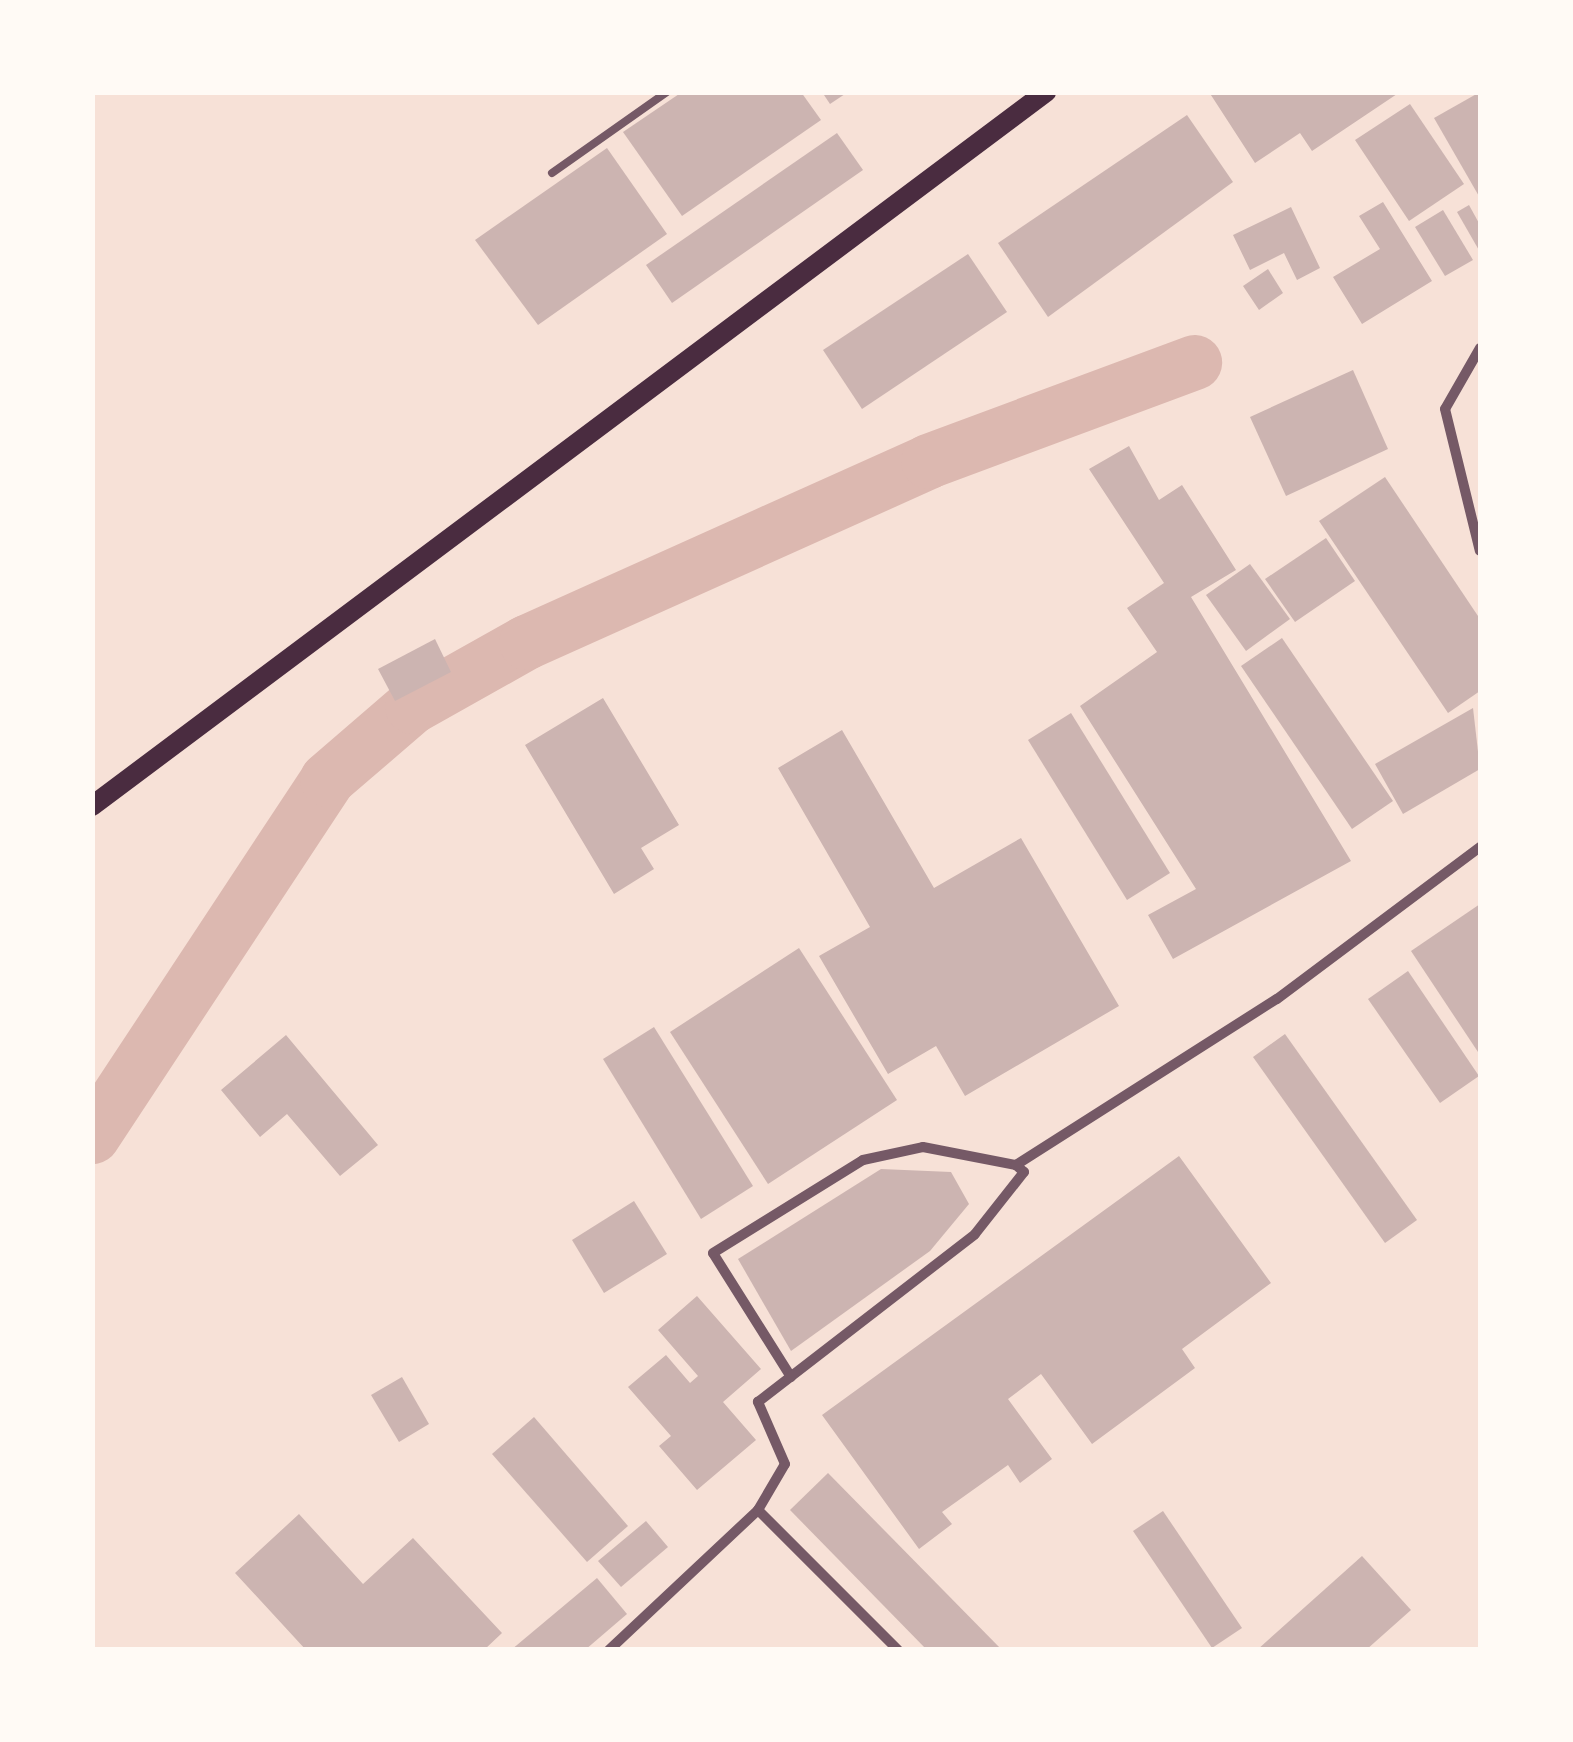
<!DOCTYPE html>
<html>
<head>
<meta charset="utf-8">
<style>
	body { margin:0 }
	#map { position:relative; width:1573px; height:1742px; overflow:hidden; background:#f7e1d7; font-family:Raleway,sans-serif }
	div>[style] { position:absolute }
	.canal>* { height:55px; margin:-27.5px; padding:0 27.5px; transform-origin:27.5px; border-radius:27.5px; background:#dcb8b0 }
	.building>* { inset:0; background:#ccb4b1 }
	.service>* { height:8px; margin:-4px; padding:0 4px; transform-origin:4px; border-radius:4px; background:#755966 }
	.minor>* { height:10px; margin:-5px; padding:0 5px; transform-origin:5px; border-radius:5px; background:#755966 }
	.secondary>* { height:20px; margin:-10px; padding:0 10px; transform-origin:10px; border-radius:10px; background:#4a2c40 }
	span { translate:-50% -50%; white-space:nowrap; text-align:center; line-height:1.15; -webkit-text-stroke:9px #fffaf5; paint-order:stroke }
	.frame { position:absolute; inset:0; border:95px solid #fffaf5; pointer-events:none }
</style>
</head>
<body>
<div id="map">
	<div class="canal">
		<i style="left:92px;top:1136px;width:427px;rotate:-56.6deg"></i>
		<i style="left:327px;top:779px;width:112px;rotate:-40.7deg"></i>
		<i style="left:412px;top:706px;width:131px;rotate:-29.3deg"></i>
		<i style="left:526px;top:642px;width:441px;rotate:-24.2deg"></i>
		<i style="left:928px;top:461px;width:284px;rotate:-20.4deg"></i>
	</div>
	<div class="building">
		<i style="clip-path:polygon(682px 92px,801px 92px,821px 120px,682px 216px,623px 132px)"></i>
		<i style="clip-path:polygon(822px 92px,848px 92px,830px 104px)"></i>
		<i style="clip-path:polygon(1209px 92px,1400px 92px,1312px 151px,1300px 133px,1255px 163px)"></i>
		<i style="clip-path:polygon(1480px 92px,1480px 198px,1434px 118px)"></i>
		<i style="clip-path:polygon(1410px 104px,1464px 184px,1409px 221px,1355px 140px)"></i>
		<i style="clip-path:polygon(1187px 115px,1233px 182px,1048px 317px,998px 243px)"></i>
		<i style="clip-path:polygon(837px 133px,863px 170px,672px 303px,646px 265px)"></i>
		<i style="clip-path:polygon(607px 148px,667px 234px,538px 325px,475px 240px)"></i>
		<i style="clip-path:polygon(1383px 202px,1432px 281px,1362px 324px,1333px 277px,1380px 249px,1359px 216px)"></i>
		<i style="clip-path:polygon(1469px 205px,1480px 225px,1480px 252px,1457px 212px)"></i>
		<i style="clip-path:polygon(1291px 207px,1320px 268px,1297px 280px,1284px 253px,1250px 270px,1233px 235px)"></i>
		<i style="clip-path:polygon(1443px 210px,1473px 260px,1445px 276px,1415px 227px)"></i>
		<i style="clip-path:polygon(968px 254px,1007px 312px,862px 409px,823px 350px)"></i>
		<i style="clip-path:polygon(1268px 269px,1283px 293px,1259px 310px,1243px 286px)"></i>
		<i style="clip-path:polygon(1353px 370px,1388px 449px,1286px 496px,1250px 417px)"></i>
		<i style="clip-path:polygon(1129px 446px,1159px 500px,1182px 485px,1236px 570px,1191px 597px,1351px 861px,1173px 959px,1148px 915px,1196px 889px,1080px 706px,1157px 652px,1127px 608px,1164px 583px,1089px 469px)"></i>
		<i style="clip-path:polygon(1385px 477px,1480px 619px,1480px 691px,1448px 713px,1319px 521px)"></i>
		<i style="clip-path:polygon(1326px 538px,1355px 581px,1295px 622px,1265px 579px)"></i>
		<i style="clip-path:polygon(1250px 564px,1290px 619px,1246px 651px,1206px 595px)"></i>
		<i style="clip-path:polygon(1282px 638px,1393px 801px,1352px 829px,1241px 666px)"></i>
		<i style="clip-path:polygon(435px 639px,451px 672px,395px 701px,378px 669px)"></i>
		<i style="clip-path:polygon(603px 698px,679px 825px,641px 848px,654px 869px,614px 894px,525px 745px)"></i>
		<i style="clip-path:polygon(1473px 708px,1480px 769px,1403px 814px,1375px 764px)"></i>
		<i style="clip-path:polygon(1071px 713px,1170px 873px,1127px 900px,1028px 740px)"></i>
		<i style="clip-path:polygon(842px 730px,934px 888px,1021px 838px,1119px 1006px,965px 1096px,936px 1046px,888px 1074px,819px 956px,870px 927px,778px 768px)"></i>
		<i style="clip-path:polygon(1480px 904px,1480px 1055px,1411px 951px)"></i>
		<i style="clip-path:polygon(799px 948px,897px 1100px,768px 1184px,670px 1032px)"></i>
		<i style="clip-path:polygon(1408px 971px,1479px 1076px,1440px 1103px,1368px 999px)"></i>
		<i style="clip-path:polygon(654px 1027px,753px 1186px,701px 1219px,603px 1059px)"></i>
		<i style="clip-path:polygon(1285px 1034px,1417px 1220px,1385px 1243px,1253px 1057px)"></i>
		<i style="clip-path:polygon(286px 1035px,378px 1145px,340px 1176px,287px 1114px,260px 1137px,221px 1090px)"></i>
		<i style="clip-path:polygon(1179px 1156px,1271px 1283px,1182px 1349px,1195px 1368px,1092px 1444px,1041px 1374px,1008px 1399px,1052px 1459px,1020px 1483px,1008px 1465px,942px 1512px,952px 1524px,919px 1549px,822px 1415px)"></i>
		<i style="clip-path:polygon(881px 1169px,951px 1172px,969px 1204px,930px 1251px,791px 1351px,738px 1259px)"></i>
		<i style="clip-path:polygon(634px 1201px,667px 1254px,604px 1293px,572px 1240px)"></i>
		<i style="clip-path:polygon(697px 1296px,761px 1369px,723px 1402px,756px 1440px,697px 1490px,659px 1446px,671px 1436px,628px 1387px,666px 1355px,690px 1383px,698px 1376px,658px 1330px)"></i>
		<i style="clip-path:polygon(402px 1377px,429px 1424px,399px 1442px,371px 1395px)"></i>
		<i style="clip-path:polygon(534px 1417px,628px 1526px,587px 1562px,492px 1454px)"></i>
		<i style="clip-path:polygon(828px 1473px,1002px 1650px,927px 1650px,790px 1510px)"></i>
		<i style="clip-path:polygon(1163px 1511px,1242px 1628px,1212px 1648px,1133px 1531px)"></i>
		<i style="clip-path:polygon(299px 1514px,363px 1584px,413px 1538px,502px 1633px,484px 1650px,306px 1650px,235px 1573px)"></i>
		<i style="clip-path:polygon(646px 1521px,668px 1547px,621px 1587px,598px 1561px)"></i>
		<i style="clip-path:polygon(1362px 1556px,1411px 1610px,1366px 1650px,1257px 1650px)"></i>
		<i style="clip-path:polygon(597px 1578px,627px 1614px,585px 1650px,511px 1650px)"></i>
	</div>
	<div class="service">
		<i style="left:552px;top:173px;width:141px;rotate:-35.2deg"></i>
	</div>
	<div class="minor">
		<i style="left:1480px;top:348px;width:70px;rotate:119.8deg"></i>
		<i style="left:1445px;top:409px;width:146px;rotate:76.2deg"></i>
		<i style="left:791px;top:1377px;width:146px;rotate:-122.2deg"></i>
		<i style="left:713px;top:1253px;width:176px;rotate:-31.8deg"></i>
		<i style="left:863px;top:1160px;width:61px;rotate:-12.2deg"></i>
		<i style="left:923px;top:1147px;width:95px;rotate:11deg"></i>
		<i style="left:758px;top:1510px;width:198px;rotate:45deg"></i>
		<i style="left:609px;top:1650px;width:204px;rotate:-43.2deg"></i>
		<i style="left:758px;top:1510px;width:53px;rotate:-59.6deg"></i>
		<i style="left:785px;top:1464px;width:68px;rotate:-113.5deg"></i>
		<i style="left:758px;top:1402px;width:274px;rotate:-37.7deg"></i>
		<i style="left:975px;top:1234px;width:79px;rotate:-51.7deg"></i>
		<i style="left:1024px;top:1172px;width:11px;rotate:-139deg"></i>
		<i style="left:1016px;top:1165px;width:309px;rotate:-32.5deg"></i>
		<i style="left:1277px;top:999px;width:254px;rotate:-36.8deg"></i>
	</div>
	<div class="secondary">
		<i style="left:92px;top:806px;width:1192px;rotate:-36.81deg"></i>
	</div>
	<div class="frame"></div>
</div>
</body>
</html>
